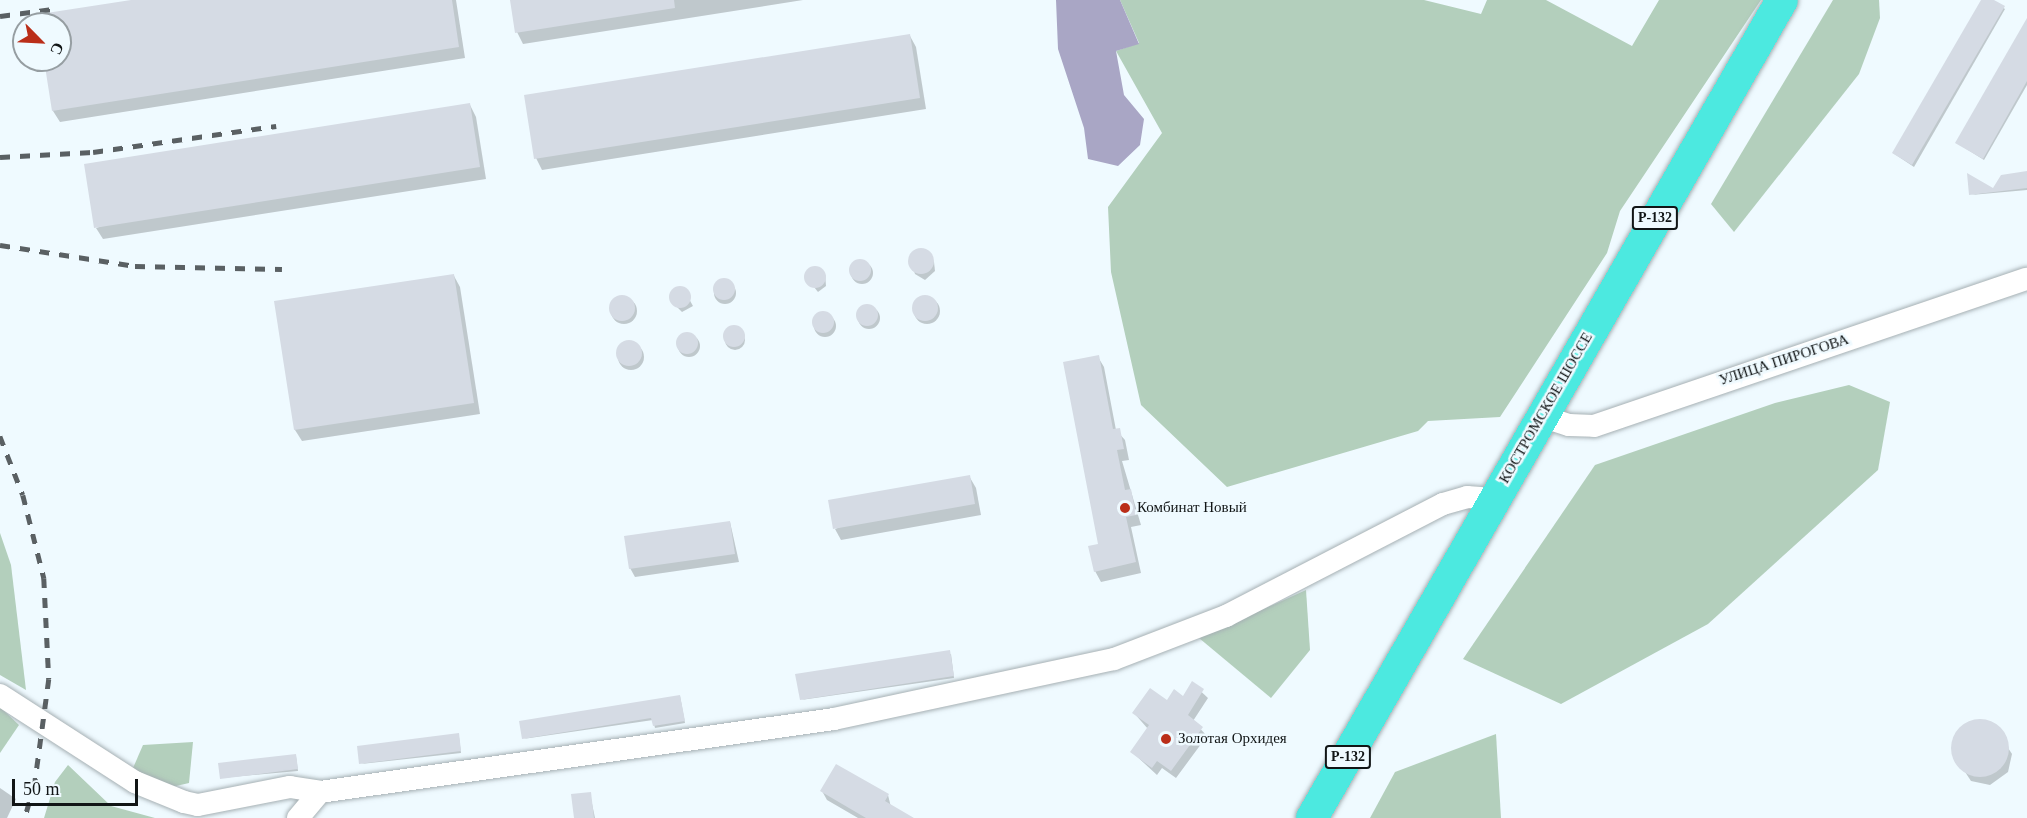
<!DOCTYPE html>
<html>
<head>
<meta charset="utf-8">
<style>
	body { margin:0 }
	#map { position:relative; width:2027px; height:818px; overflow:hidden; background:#effaff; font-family:"Times New Roman",serif }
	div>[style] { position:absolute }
	.green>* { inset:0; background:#b3cfbc }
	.water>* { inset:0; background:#a9a6c5 }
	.shadow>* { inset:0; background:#0003 }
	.round { border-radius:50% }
	.building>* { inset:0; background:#d5dbe4 }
	.roads { filter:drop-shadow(0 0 2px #a6b0b4) drop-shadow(0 0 2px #a6b0b4) }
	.minor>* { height:22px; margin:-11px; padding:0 11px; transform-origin:11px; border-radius:11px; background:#fff }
	.highway>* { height:32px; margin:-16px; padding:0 16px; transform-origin:16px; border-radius:16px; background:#4ce9e0 }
	.rail>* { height:4.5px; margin-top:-2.25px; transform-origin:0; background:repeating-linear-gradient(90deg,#5a6063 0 10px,transparent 0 20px) }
	.dots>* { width:16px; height:16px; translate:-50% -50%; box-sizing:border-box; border:3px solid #effaff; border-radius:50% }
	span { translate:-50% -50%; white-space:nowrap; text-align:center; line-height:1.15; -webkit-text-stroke:5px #effaff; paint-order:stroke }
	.shield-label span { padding:2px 4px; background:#effaff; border:2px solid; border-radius:4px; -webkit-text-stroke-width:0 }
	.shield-label { font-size:14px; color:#111516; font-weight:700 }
	.street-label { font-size:15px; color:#111516 }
	.poi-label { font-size:15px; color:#111516 }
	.left { translate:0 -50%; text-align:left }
	.north { position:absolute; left:12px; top:12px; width:60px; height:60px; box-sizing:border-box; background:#effaff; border:2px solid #969ea2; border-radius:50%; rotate:114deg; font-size:16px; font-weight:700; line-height:24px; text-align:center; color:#111516 }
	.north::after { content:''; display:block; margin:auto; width:21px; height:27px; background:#ba2e19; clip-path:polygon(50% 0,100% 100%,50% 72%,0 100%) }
	.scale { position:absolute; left:12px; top:779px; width:126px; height:27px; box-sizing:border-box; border:3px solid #111516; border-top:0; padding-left:8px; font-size:18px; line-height:21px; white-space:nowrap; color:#111516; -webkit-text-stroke:4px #effaff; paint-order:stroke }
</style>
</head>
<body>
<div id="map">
	<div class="green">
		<i style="clip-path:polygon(1120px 0,1424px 0,1481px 14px,1487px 0,1546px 0,1632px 46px,1659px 0,1761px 0,1620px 211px,1607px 253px,1500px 417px,1428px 421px,1418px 431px,1227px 487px,1141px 405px,1111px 272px,1108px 207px,1162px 133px,1116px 51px,1139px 43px)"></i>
		<i style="clip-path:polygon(1833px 0,1879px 0,1880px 18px,1859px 74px,1734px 232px,1711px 204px)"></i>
		<i style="clip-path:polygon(1849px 385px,1890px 402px,1878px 470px,1708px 624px,1561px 704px,1463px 659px,1595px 465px,1775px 403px)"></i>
		<i style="clip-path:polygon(0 533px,11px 565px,26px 690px,0 675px)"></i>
		<i style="clip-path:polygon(1306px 590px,1310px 650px,1271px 698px,1199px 638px)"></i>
		<i style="clip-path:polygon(0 707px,19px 725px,0 753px)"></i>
		<i style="clip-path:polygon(1496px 734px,1501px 818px,1370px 818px,1395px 772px)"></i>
		<i style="clip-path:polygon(193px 742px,189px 783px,163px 789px,133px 768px,143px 745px)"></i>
		<i style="clip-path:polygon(68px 765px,111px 806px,155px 818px,44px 818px,55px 782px)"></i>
	</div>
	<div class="water">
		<i style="clip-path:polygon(1056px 0,1120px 0,1139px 44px,1116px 51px,1124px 95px,1144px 119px,1140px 145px,1118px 166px,1088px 159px,1084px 128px,1058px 49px)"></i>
	</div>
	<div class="shadow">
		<i style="clip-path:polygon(141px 0,456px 0,465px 58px,60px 122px,53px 111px,45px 60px,60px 60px,60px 24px,39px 24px)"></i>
		<i style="clip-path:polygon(512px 0,803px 0,523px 44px,517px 32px)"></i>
		<i style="clip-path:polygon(1982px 0,1991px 0,2005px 9px,1914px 167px,1893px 153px)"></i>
		<i style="clip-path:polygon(2027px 21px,2027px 85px,1984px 160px,1957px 143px)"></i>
		<i style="clip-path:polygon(910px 36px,916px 47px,926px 109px,542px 170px,536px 158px)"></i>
		<i style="clip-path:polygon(470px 105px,476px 117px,486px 179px,103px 239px,96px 228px)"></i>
		<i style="clip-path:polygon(2027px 173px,2027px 190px,1971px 195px,1993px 190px)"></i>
		<i style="clip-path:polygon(923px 250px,934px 262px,935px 271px,925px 280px,915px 274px,910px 258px,915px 252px)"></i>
		<i class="round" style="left:851px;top:262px;width:22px;height:22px"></i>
		<i style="clip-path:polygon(816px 267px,825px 274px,826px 286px,818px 292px,806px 277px)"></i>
		<i style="clip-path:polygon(454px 276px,460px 287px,480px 414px,302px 441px,295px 430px,276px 303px)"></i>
		<i class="round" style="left:714px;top:282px;width:22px;height:22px"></i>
		<i style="clip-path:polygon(683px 288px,693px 306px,682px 312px,672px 302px,671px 293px)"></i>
		<i class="round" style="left:914px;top:298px;width:26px;height:26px"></i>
		<i class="round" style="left:611px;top:298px;width:26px;height:26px"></i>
		<i class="round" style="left:858px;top:307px;width:22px;height:22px"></i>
		<i class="round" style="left:814px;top:315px;width:22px;height:22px"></i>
		<i class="round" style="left:725px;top:330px;width:20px;height:20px"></i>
		<i class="round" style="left:678px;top:335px;width:22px;height:22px"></i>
		<i class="round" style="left:618px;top:344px;width:26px;height:26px"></i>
		<i style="clip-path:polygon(1098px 357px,1104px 367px,1116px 430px,1125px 440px,1129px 460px,1122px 461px,1141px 525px,1131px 527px,1141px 573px,1101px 582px,1095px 571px,1100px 545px)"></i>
		<i style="clip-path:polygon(969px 476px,976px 488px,981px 515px,841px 540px,835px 529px)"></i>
		<i style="clip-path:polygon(730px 522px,739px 562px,635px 577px,630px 568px)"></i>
		<i style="clip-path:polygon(951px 654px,954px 678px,801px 700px)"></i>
		<i style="clip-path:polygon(1193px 684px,1208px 698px,1193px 721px,1207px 736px,1176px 778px,1162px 768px,1157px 775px,1132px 752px,1148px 729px,1134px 713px,1183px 699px)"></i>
		<i style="clip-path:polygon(680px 696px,685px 723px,655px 728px,653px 720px,523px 739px)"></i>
		<i style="clip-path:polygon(1973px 722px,1993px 725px,2012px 754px,2008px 772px,1990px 785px,1971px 781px,1954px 755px,1956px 735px)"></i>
		<i style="clip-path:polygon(459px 737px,461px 753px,361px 764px)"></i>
		<i style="clip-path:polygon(296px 756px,298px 771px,221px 778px)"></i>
		<i style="clip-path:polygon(0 788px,16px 799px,7px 818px,0 818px)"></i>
		<i style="clip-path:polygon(822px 791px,888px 795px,891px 807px,911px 818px,858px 818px,827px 800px)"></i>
		<i style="clip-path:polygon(590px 794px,595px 818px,575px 818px)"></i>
	</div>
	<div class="building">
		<i style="clip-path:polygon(131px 0,452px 0,459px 47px,52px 111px,44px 60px,60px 60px,60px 24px,28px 24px,27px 16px)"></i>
		<i style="clip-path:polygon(510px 0,674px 0,675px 8px,515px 33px)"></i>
		<i style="clip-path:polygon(1981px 0,1994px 0,2005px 6px,1912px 165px,1892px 153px)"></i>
		<i style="clip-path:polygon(2027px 18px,2027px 81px,1983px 159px,1955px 143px)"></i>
		<i style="clip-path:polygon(910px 34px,920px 98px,534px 159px,524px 95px)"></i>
		<i style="clip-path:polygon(470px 103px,480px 167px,94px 228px,84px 164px)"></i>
		<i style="clip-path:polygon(2027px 171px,2027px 188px,1969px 195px,1967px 173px,1993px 188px,2001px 175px)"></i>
		<i class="round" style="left:908px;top:248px;width:26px;height:26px"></i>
		<i class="round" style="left:849px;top:259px;width:22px;height:22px"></i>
		<i class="round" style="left:804px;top:266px;width:22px;height:22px"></i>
		<i style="clip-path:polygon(454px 274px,474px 403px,294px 430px,274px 301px)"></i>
		<i class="round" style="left:713px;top:278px;width:22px;height:22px"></i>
		<i class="round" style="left:669px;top:286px;width:22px;height:22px"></i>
		<i class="round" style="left:609px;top:295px;width:26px;height:26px"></i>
		<i class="round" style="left:912px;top:295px;width:26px;height:26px"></i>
		<i class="round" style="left:856px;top:304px;width:22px;height:22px"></i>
		<i class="round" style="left:812px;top:311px;width:22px;height:22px"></i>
		<i class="round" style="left:723px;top:325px;width:22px;height:22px"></i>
		<i class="round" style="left:676px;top:332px;width:22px;height:22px"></i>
		<i class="round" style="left:616px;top:340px;width:26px;height:26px"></i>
		<i style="clip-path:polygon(1099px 355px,1113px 429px,1120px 428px,1124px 449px,1117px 450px,1125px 490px,1131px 489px,1136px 515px,1126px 517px,1136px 562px,1094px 572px,1088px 546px,1098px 544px,1063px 362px)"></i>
		<i style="clip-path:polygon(970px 475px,975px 504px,833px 529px,828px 500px)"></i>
		<i style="clip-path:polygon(730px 521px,735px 554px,629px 569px,624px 536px)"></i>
		<i style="clip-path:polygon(950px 650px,954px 676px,800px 700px,795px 674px)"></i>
		<i style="clip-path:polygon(1192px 681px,1204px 689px,1188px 715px,1203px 727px,1171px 771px,1157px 761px,1152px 768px,1130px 752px,1149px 725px,1132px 713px,1150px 688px,1167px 700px,1174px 689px,1183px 696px)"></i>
		<i style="clip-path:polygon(680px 695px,685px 721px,653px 726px,651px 718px,522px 739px,519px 721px)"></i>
		<i class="round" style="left:1951px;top:719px;width:58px;height:58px"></i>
		<i style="clip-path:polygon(459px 733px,461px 751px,359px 764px,357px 746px)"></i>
		<i style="clip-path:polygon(296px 754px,298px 769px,220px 779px,218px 763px)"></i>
		<i style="clip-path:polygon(836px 764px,889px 794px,885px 801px,914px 818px,866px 818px,820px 791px)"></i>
		<i style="clip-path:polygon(591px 792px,594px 818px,574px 818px,571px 794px)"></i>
	</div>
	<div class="roads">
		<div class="minor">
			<i style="left:1541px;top:416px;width:29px;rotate:18deg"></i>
			<i style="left:1569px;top:425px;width:25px;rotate:2deg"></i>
			<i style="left:1594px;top:426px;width:457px;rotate:-18.8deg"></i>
			<i style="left:0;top:695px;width:161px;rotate:32.8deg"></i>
			<i style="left:135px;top:782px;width:53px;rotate:22.2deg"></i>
			<i style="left:184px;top:802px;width:14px;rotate:12deg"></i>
			<i style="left:198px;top:805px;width:94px;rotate:-11.1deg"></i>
			<i style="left:290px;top:787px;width:30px;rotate:9deg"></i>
			<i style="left:298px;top:818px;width:34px;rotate:-50deg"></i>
			<i style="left:320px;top:792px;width:519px;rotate:-8.08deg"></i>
			<i style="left:834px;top:719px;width:286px;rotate:-12.1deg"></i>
			<i style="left:1114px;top:659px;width:120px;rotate:-21deg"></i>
			<i style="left:1226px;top:616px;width:244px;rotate:-27.3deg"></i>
			<i style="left:1443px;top:504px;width:25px;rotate:-16deg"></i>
			<i style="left:1467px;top:497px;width:27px;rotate:4deg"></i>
		</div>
		<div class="highway">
			<i style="left:1312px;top:818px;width:943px;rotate:-60.12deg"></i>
		</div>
	</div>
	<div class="rail">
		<i style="left:0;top:16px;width:53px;rotate:-7.5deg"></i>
		<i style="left:0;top:157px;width:93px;rotate:-3.1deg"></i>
		<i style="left:93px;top:152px;width:185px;rotate:-8.1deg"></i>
		<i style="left:0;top:245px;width:137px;rotate:8.8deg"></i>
		<i style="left:135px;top:266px;width:147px;rotate:1.2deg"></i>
		<i style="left:0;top:436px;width:63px;rotate:68.7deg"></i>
		<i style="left:23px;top:495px;width:86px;rotate:75.8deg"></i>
		<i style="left:44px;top:578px;width:101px;rotate:87.2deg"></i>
		<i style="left:49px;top:679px;width:105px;rotate:97.7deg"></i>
		<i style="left:35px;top:783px;width:36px;rotate:106deg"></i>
	</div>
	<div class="dots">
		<i style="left:1125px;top:508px;background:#ba2e19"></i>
		<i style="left:1166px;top:739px;background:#ba2e19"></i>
	</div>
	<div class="shield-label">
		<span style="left:1655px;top:218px">Р-132</span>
		<span style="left:1348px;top:757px">Р-132</span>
	</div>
	<div class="street-label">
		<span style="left:1784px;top:360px;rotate:-18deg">УЛИЦА ПИРОГОВА</span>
		<span style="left:1546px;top:408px;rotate:-60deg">КОСТРОМСКОЕ ШОССЕ</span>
	</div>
	<div class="poi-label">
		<span class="left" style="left:1137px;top:508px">Комбинат Новый</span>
		<span class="left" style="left:1178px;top:739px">Золотая Орхидея</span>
	</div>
	<div class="north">С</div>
	<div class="scale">50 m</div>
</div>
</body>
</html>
